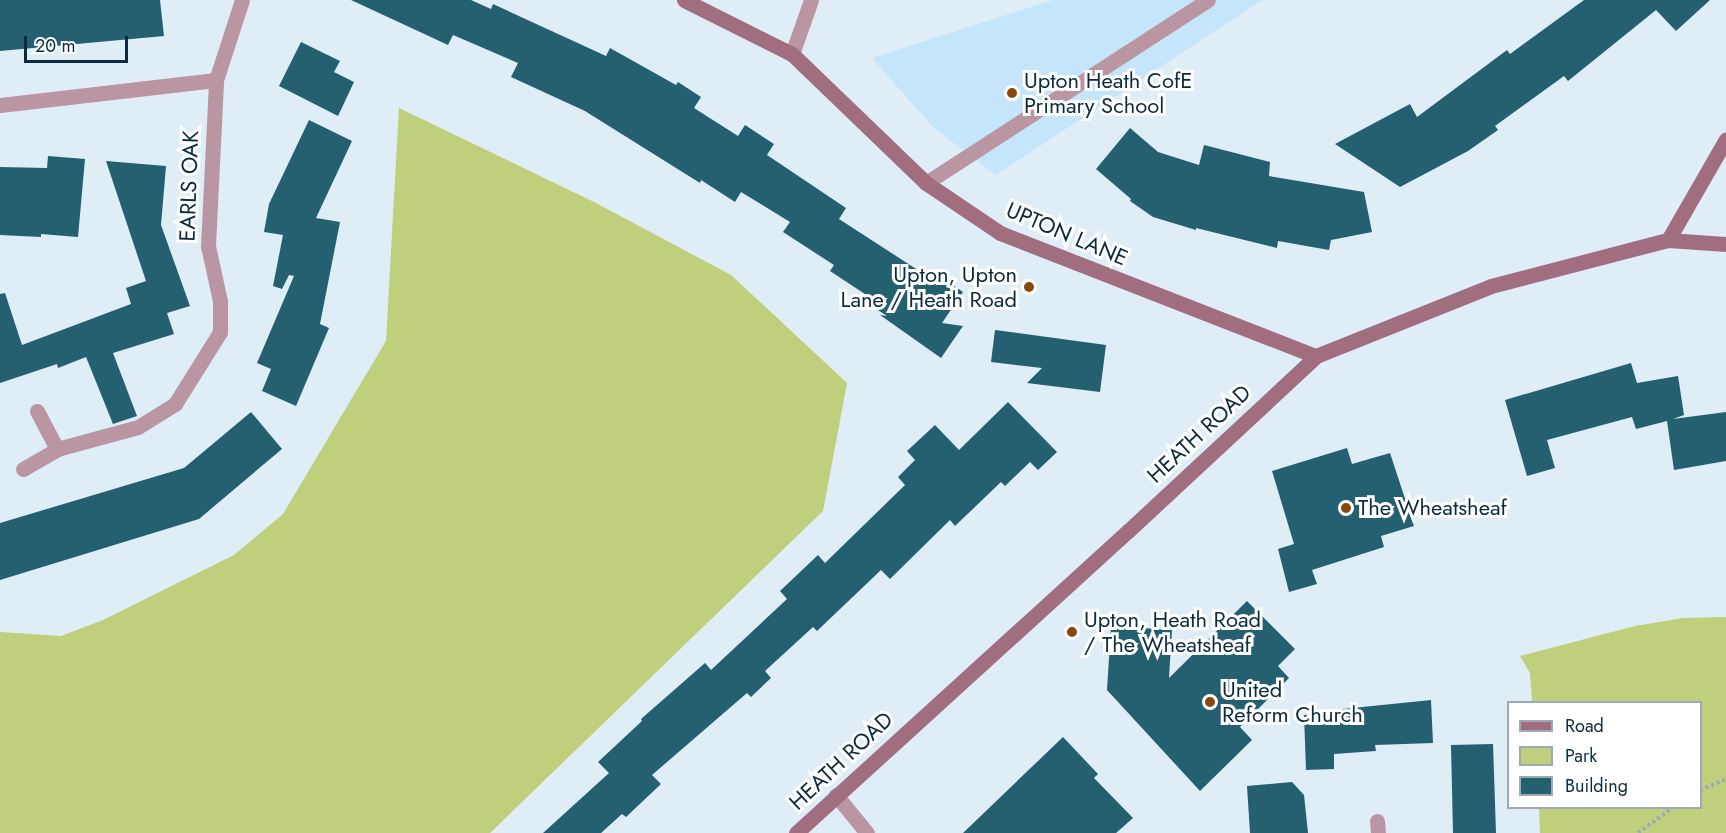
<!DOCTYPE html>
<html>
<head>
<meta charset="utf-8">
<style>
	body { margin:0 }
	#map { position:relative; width:1726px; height:833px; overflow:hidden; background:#deedf6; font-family:Jost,sans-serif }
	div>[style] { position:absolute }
	.built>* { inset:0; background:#c5e5fa }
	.green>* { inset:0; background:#bfcf7c }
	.building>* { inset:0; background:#246070 }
	.path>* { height:4px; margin-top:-2px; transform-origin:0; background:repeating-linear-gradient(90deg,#98adb9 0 3px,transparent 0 6px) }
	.lane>* { height:15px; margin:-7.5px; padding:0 7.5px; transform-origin:7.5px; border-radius:7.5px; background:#ba96a2 }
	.street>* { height:15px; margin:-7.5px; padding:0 7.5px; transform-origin:7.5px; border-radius:7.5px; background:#ba96a2 }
	.secondary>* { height:15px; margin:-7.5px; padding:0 7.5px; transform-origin:7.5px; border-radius:7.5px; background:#a06e7f }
	.dots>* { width:16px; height:16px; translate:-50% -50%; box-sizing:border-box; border:3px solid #fff; border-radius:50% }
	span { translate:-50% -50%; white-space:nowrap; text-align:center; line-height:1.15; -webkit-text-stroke:6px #fff; paint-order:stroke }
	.poi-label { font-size:22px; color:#0b2b3e }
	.left { translate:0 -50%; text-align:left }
	.right { translate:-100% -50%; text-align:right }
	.street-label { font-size:22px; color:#0b2b3e }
	.legend { position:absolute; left:1507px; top:701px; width:195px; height:108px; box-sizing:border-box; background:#fff; border:2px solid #9daab2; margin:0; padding:8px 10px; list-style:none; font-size:18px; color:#0b2b3e }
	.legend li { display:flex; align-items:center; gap:12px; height:30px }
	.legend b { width:30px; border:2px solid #9daab2 }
	.scale { position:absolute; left:24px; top:36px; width:104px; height:27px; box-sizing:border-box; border:3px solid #0b2b3e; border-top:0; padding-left:8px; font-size:18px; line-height:21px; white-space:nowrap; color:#0b2b3e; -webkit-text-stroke:4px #fff; paint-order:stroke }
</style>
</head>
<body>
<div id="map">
	<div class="built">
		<i style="clip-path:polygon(1053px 0,1262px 0,996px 175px,934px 128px,872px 58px)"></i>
	</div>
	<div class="green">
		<i style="clip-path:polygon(399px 108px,594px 202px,731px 275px,847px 383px,823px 511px,490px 833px,0 833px,0 632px,61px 636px,103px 620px,234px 555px,283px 514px,386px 341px)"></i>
		<i style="clip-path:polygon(1726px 617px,1726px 833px,1540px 833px,1539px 808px,1700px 808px,1700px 702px,1532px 702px,1530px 673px,1520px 656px,1635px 626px,1683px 618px)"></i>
	</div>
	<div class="building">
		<i style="clip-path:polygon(0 0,160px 0,164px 36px,0 51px)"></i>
		<i style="clip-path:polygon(351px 0,471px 0,491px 9px,493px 4px,606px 56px,610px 48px,676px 85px,678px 82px,701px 97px,694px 108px,738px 136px,745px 125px,774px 144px,767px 155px,846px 208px,839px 219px,927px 276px,931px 270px,963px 292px,942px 323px,963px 326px,941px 358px,880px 315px,887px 316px,867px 303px,871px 298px,830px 271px,834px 265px,783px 232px,790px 222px,741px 192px,735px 202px,701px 180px,700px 183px,585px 111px,511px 77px,518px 63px,453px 35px,448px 45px)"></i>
		<i style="clip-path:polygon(1584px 0,1710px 0,1676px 31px,1656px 10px,1568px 81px,1564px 76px,1495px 126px,1498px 130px,1468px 151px,1400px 187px,1335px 144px,1410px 104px,1417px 117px,1507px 50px,1510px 54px)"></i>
		<i style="clip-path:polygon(301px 42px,340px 61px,334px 72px,354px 82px,338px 116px,279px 86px)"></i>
		<i style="clip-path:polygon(309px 120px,352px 141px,316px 218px,340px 222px,320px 324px,329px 328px,296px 406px,262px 391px,271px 369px,257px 363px,294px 276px,289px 275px,282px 289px,273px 286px,283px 235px,264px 232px,269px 204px)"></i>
		<i style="clip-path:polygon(1130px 128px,1158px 152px,1199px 165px,1204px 145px,1270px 162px,1269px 176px,1364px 192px,1372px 232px,1331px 240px,1329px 250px,1278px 241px,1277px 248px,1196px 228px,1196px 230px,1153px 217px,1130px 201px,1131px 199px,1096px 169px)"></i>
		<i style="clip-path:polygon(48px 156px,85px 159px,78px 237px,41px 234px,41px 237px,0 235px,0 167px,47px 168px)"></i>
		<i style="clip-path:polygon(106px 161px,166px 166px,161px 225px,190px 306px,167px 313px,174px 334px,113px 353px,137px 416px,113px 424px,86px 357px,58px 368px,57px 364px,0 383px,0 294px,5px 293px,22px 345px,131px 304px,126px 288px,146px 281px)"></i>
		<i style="clip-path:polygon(995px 330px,1106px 345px,1100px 392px,1027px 383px,1042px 368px,991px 362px)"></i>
		<i style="clip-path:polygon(1631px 363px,1637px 383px,1678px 376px,1684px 415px,1673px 419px,1726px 412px,1726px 461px,1674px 470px,1667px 421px,1636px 429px,1632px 417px,1547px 440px,1555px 468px,1527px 476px,1505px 400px)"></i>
		<i style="clip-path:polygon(1008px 402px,1057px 452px,1038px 470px,1030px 462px,1005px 486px,1001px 482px,955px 526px,950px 520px,890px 579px,881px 570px,817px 631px,813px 627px,765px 671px,771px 678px,751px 697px,747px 693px,652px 775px,661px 784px,626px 817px,622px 814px,601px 833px,543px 833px,609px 773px,598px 762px,642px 721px,641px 719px,705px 663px,711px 670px,787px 599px,780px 591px,818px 555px,825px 563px,905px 485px,898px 477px,915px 460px,907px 451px,935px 425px,959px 450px)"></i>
		<i style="clip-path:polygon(251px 412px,282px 449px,199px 519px,0 580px,0 523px,184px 468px)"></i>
		<i style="clip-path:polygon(1347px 448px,1352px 464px,1390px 453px,1414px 526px,1381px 536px,1384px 547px,1312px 570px,1317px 584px,1289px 592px,1278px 549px,1294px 544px,1272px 471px)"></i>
		<i style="clip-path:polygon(1247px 601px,1295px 649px,1278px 666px,1289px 678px,1240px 727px,1252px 740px,1200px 791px,1107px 690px,1111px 626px,1172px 630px,1169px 678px)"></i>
		<i style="clip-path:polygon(1431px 700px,1433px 743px,1375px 745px,1376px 751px,1334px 754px,1334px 769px,1306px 770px,1304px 715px,1343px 713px,1343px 709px)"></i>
		<i style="clip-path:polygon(1063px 737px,1098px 774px,1094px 778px,1133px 818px,1116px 833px,963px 833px)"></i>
		<i style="clip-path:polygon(1493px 744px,1496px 833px,1453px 833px,1451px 745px)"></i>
		<i style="clip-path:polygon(1292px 782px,1304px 795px,1308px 833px,1250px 833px,1247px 786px)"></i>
	</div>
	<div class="path">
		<i style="left:1700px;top:790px;width:28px;rotate:-23deg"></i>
		<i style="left:1638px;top:833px;width:42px;rotate:-36.3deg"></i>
	</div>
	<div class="lane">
		<i style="left:926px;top:183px;width:336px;rotate:-33deg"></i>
		<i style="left:836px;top:795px;width:49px;rotate:50.8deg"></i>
	</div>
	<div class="street">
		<i style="left:792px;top:54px;width:57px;rotate:-70.6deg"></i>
		<i style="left:0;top:105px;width:217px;rotate:-6.6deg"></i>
		<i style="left:216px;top:80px;width:84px;rotate:-72deg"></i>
		<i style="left:37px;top:411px;width:43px;rotate:62.2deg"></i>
		<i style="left:23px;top:469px;width:39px;rotate:-30deg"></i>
		<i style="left:57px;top:449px;width:84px;rotate:-15.2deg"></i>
		<i style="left:138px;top:427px;width:44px;rotate:-31.9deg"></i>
		<i style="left:175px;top:404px;width:85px;rotate:-58deg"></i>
		<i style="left:220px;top:332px;width:31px;rotate:-90deg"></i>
		<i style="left:220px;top:301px;width:56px;rotate:-102.3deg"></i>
		<i style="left:208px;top:246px;width:166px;rotate:-87.2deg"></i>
		<i style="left:1377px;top:821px;width:12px;rotate:85deg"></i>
	</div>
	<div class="secondary">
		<i style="left:684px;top:0;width:121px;rotate:26.6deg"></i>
		<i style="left:792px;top:54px;width:186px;rotate:43.9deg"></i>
		<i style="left:926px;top:183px;width:89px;rotate:34deg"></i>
		<i style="left:1000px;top:233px;width:339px;rotate:21.3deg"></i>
		<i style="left:1668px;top:240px;width:116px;rotate:-60.1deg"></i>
		<i style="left:796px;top:833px;width:449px;rotate:-42.3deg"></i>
		<i style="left:1128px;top:531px;width:257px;rotate:-42.9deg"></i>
		<i style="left:1316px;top:356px;width:188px;rotate:-21.8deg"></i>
		<i style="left:1491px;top:286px;width:183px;rotate:-14.6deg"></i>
		<i style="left:1668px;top:240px;width:58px;rotate:3.9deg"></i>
	</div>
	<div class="dots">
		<i style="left:1012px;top:93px;background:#87490b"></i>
		<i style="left:1029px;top:287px;background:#87490b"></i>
		<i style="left:1346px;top:508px;background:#87490b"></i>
		<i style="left:1072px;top:632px;background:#87490b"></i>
		<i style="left:1210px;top:702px;background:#87490b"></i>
	</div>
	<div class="poi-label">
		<span class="left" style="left:1024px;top:93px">Upton Heath CofE<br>Primary School</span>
		<span class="right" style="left:1017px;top:287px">Upton, Upton<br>Lane / Heath Road</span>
		<span class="left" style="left:1358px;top:508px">The Wheatsheaf</span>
		<span class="left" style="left:1084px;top:632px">Upton, Heath Road<br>/ The Wheatsheaf</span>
		<span class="left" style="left:1222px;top:702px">United<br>Reform Church</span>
	</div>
	<div class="street-label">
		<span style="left:189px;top:186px;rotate:-88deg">EARLS OAK</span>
		<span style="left:1067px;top:234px;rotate:23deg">UPTON LANE</span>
		<span style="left:1199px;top:434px;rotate:-43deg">HEATH ROAD</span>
		<span style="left:841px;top:761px;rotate:-43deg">HEATH ROAD</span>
	</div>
	<ul class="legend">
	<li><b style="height:8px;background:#a06e7f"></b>Road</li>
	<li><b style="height:16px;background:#bfcf7c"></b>Park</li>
	<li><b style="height:16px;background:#246070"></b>Building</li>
	</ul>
	<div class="scale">20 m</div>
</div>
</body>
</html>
